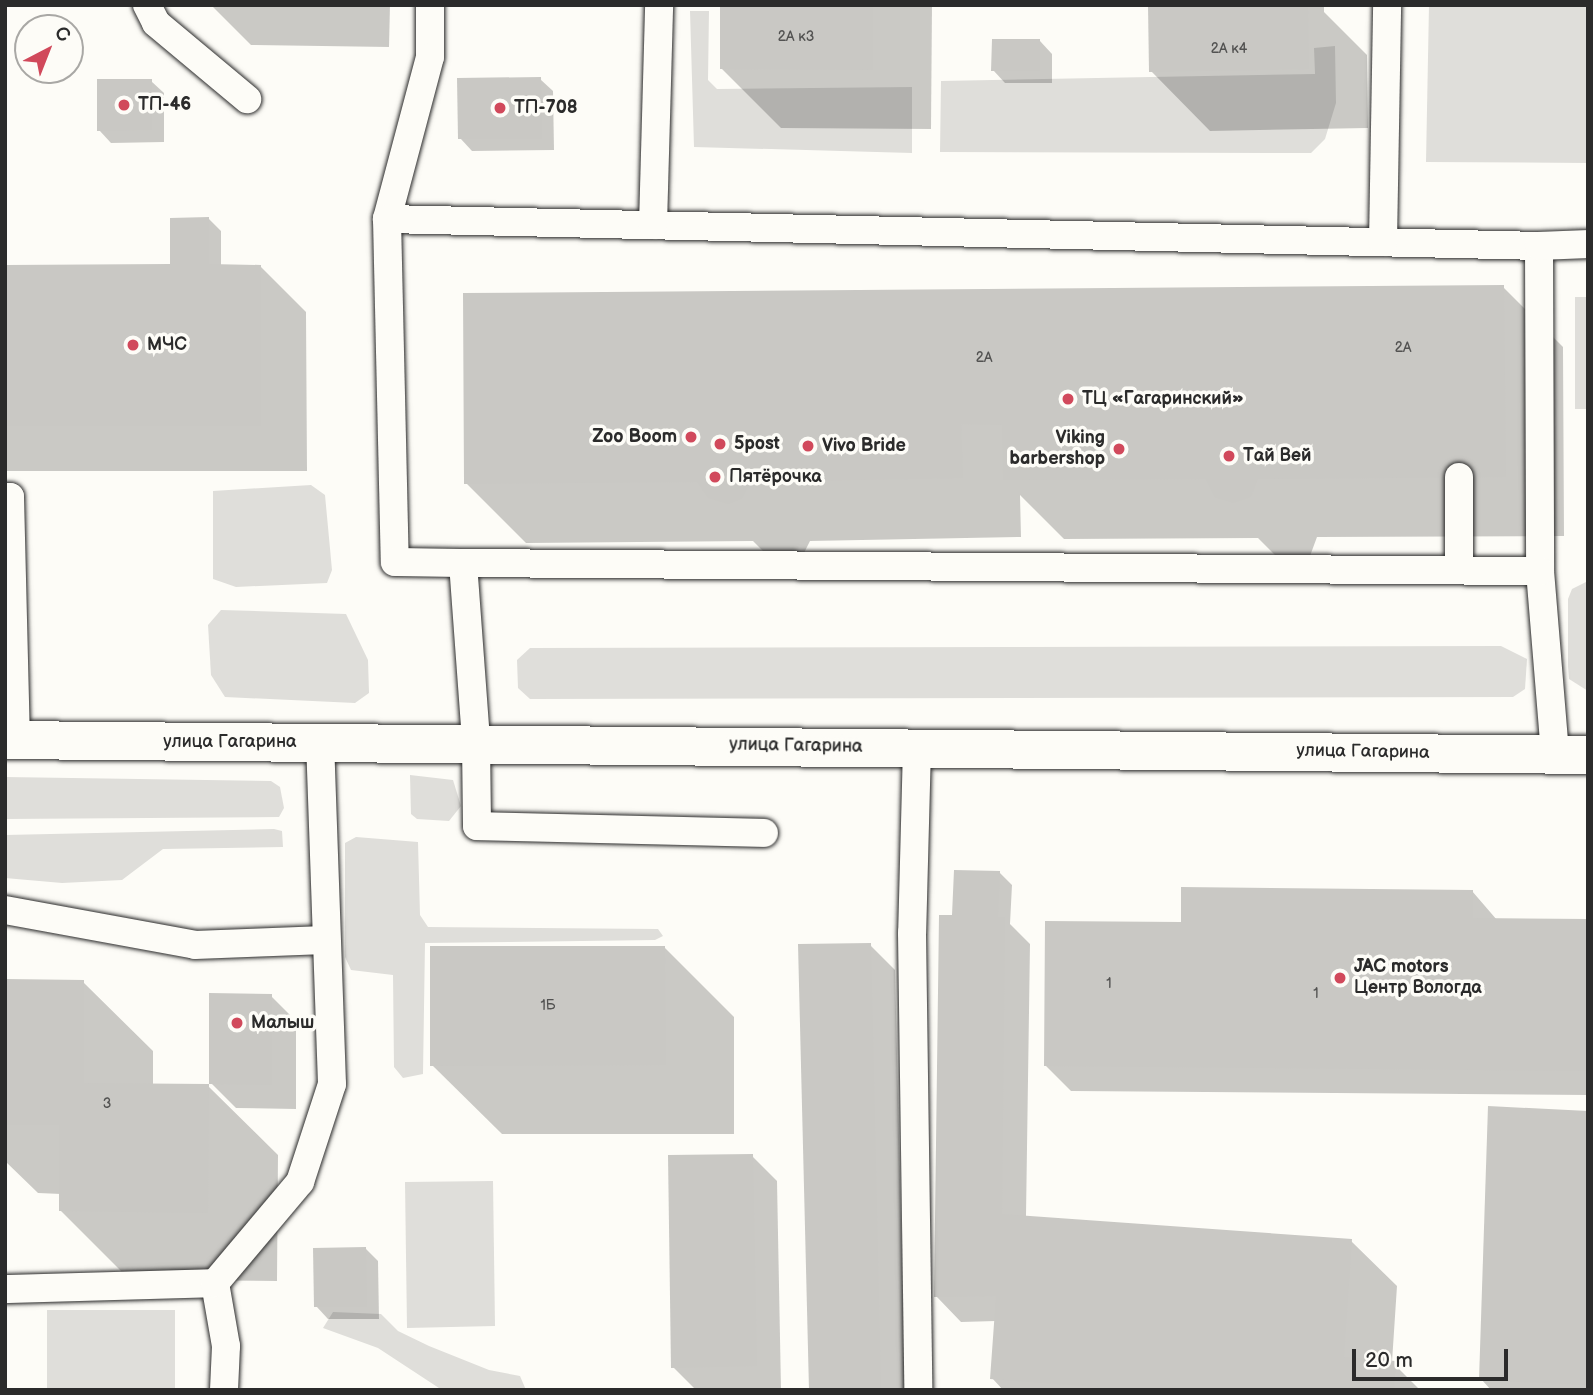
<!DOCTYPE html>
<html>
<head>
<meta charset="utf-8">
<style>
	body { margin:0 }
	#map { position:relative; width:1593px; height:1395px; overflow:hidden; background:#fdfcf7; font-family:"Balsamiq Sans",sans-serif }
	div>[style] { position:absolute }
	.green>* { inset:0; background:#dfdeda }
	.shadow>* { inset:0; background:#0003 }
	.building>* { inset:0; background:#c9c8c4 }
	.roads { filter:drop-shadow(0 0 2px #2b2b2b) drop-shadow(0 0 2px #2b2b2b) }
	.service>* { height:28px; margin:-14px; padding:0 14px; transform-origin:14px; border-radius:14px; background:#fdfcf7 }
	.minor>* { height:38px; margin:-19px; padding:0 19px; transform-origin:19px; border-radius:19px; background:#fdfcf7 }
	.dots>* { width:19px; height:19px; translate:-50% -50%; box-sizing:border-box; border:4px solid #fdfcf7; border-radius:50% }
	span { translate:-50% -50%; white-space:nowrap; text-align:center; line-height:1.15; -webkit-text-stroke:7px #fdfcf7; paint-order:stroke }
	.number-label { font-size:14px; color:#525251 }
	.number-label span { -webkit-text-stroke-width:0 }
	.poi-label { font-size:18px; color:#2b2b2b; font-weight:700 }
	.left { translate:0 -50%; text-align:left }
	.right { translate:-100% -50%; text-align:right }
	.street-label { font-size:18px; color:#2b2b2b }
	.frame { position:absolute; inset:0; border:7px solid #2b2b2b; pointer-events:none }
	.north { position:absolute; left:14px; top:14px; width:70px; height:70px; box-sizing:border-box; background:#fdfcf7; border:2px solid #a9a8a5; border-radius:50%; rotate:42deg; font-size:19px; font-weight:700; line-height:28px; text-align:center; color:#2b2b2b }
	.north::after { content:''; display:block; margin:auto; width:24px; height:32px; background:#d1495b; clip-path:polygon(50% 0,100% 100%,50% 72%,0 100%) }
	.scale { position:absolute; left:1352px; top:1349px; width:156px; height:32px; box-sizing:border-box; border:4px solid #2b2b2b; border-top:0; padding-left:9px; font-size:21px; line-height:24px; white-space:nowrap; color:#2b2b2b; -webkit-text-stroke:5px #fdfcf7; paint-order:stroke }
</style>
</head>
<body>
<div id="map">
	<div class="green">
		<i style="clip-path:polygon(1429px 5px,1588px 5px,1588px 163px,1426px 162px)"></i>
		<i style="clip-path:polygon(690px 11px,709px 11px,708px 80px,717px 89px,912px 87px,912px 153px,694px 147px)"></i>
		<i style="clip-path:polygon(1335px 46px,1336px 103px,1325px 139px,1311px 153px,940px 152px,941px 81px,1315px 74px,1314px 48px)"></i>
		<i style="clip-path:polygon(1575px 297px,1588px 297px,1588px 409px,1575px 409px)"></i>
		<i style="clip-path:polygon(311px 485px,325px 495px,332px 570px,327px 583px,236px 587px,213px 579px,213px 491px)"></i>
		<i style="clip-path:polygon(1588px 581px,1588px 691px,1569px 679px,1568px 666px,1568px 599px,1572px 589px)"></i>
		<i style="clip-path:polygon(221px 610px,346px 614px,368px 660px,369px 693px,355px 703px,225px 697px,211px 675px,208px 625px)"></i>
		<i style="clip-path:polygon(1501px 646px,1527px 659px,1525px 689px,1513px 697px,530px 699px,518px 688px,517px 660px,530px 648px)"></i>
		<i style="clip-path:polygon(410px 775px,453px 780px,461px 806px,449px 821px,417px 819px,411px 814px)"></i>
		<i style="clip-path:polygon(5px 777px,271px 781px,280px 787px,284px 808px,279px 817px,5px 819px)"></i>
		<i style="clip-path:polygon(274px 829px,282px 831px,283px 847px,163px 849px,122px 880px,62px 883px,5px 878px,5px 835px)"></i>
		<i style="clip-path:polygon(356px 837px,418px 842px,420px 915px,428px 927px,658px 929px,663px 936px,655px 940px,425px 943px,423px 1074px,403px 1078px,394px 1067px,393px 975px,351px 970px,345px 957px,345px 843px)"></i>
		<i style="clip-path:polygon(493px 1181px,495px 1326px,407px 1328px,405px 1182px)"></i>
		<i style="clip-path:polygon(47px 1310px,175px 1310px,175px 1390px,47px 1390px)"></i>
		<i style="clip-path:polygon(333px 1312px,381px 1314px,398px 1331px,429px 1346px,489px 1370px,520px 1376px,526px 1390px,442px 1390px,378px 1348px,323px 1328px)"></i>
	</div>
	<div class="shadow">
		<i style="clip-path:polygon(211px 5px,390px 5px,389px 47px,251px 45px)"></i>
		<i style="clip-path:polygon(721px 5px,932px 5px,931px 129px,781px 128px,721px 68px)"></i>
		<i style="clip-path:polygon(1150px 5px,1324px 5px,1324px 12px,1367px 55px,1368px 128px,1210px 131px,1151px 71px)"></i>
		<i style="clip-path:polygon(1040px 41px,1052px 54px,1052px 83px,1005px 83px,993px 70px)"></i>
		<i style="clip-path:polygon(540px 79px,553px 91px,554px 150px,472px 151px,460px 138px)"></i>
		<i style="clip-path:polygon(151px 81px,164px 93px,164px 142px,111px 143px,99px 130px)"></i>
		<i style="clip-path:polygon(209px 219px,221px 231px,221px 266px,260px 266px,306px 312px,307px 471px,5px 471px,5px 266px,175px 266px)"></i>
		<i style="clip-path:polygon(1503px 287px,1563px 347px,1564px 536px,1317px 537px,1310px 556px,1275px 555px,1258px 538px,1064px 539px,1020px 495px,1021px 537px,810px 541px,802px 557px,769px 557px,753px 541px,526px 543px,466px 483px)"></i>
		<i style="clip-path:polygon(999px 872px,1012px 885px,1010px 924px,1030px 944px,1026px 1217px,1351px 1241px,1397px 1286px,1392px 1362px,1420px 1390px,1003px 1390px,992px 1378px,996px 1321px,961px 1322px,936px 1296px,957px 917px)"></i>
		<i style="clip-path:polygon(1472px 891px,1497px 920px,1588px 921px,1588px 1095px,1071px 1091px,1045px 1065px)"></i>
		<i style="clip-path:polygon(870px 945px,895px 970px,905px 1390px,811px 1390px)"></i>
		<i style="clip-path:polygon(664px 947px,734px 1017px,734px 1134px,502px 1134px,432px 1065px)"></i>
		<i style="clip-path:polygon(5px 981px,83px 982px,153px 1051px,153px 1085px,208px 1086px,278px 1155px,277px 1281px,130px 1280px,61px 1211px,61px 1194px,38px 1193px,5px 1161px)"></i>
		<i style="clip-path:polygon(271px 996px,296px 1021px,296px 1109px,236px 1108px,211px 1083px)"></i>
		<i style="clip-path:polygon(1588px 1112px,1588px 1390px,1491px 1390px,1481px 1379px)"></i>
		<i style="clip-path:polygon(752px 1156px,777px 1181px,781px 1390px,696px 1390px,673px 1367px)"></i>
		<i style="clip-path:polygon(365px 1248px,378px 1261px,379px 1319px,328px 1319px,316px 1306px)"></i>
	</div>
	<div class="building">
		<i style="clip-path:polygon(720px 5px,873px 5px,873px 70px,720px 69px)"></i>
		<i style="clip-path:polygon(1148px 5px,1308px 5px,1309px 69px,1149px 72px)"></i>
		<i style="clip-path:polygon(992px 39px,1040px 39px,1040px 71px,991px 71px)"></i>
		<i style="clip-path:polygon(541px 77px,542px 139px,458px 139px,457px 78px)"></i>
		<i style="clip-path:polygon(97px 79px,152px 79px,152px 130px,97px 131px)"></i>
		<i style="clip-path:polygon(209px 217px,209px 264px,261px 265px,261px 426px,5px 426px,5px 265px,170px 264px,170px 218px)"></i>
		<i style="clip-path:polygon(1504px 285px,1506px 477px,1258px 479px,1251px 497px,1233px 503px,1214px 497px,1205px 479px,1003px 480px,1002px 425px,961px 424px,963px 478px,751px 482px,743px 498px,728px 504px,708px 498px,697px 482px,464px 484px,463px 293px)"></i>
		<i style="clip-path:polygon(954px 870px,1000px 871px,998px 917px,1005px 917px,1002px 1214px,1352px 1239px,1344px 1357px,1396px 1361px,1394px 1390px,1139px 1390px,990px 1379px,996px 1296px,934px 1297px,939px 915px,952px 915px)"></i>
		<i style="clip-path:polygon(1181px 887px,1473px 890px,1473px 918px,1588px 919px,1588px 1071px,1044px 1066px,1045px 921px,1181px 922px)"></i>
		<i style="clip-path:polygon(871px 943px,881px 1390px,809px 1390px,798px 944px)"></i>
		<i style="clip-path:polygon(430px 946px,665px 946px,666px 1065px,430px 1066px)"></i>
		<i style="clip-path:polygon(5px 979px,84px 980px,84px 1083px,209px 1084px,208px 1213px,59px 1211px,59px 1125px,5px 1125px)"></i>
		<i style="clip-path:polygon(209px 993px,272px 994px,272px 1085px,209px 1084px)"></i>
		<i style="clip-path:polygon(1488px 1106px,1588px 1111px,1588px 1385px,1479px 1380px)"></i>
		<i style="clip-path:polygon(753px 1154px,757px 1366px,671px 1368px,668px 1155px)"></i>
		<i style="clip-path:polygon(366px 1247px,367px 1307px,314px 1307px,313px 1248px)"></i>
	</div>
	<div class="roads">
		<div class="service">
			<i style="left:147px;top:5px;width:20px;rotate:63deg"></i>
			<i style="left:156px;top:23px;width:119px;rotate:39.9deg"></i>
			<i style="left:430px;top:5px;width:52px;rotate:90deg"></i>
			<i style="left:430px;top:57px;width:168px;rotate:104.9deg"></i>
			<i style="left:387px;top:219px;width:343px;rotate:88.7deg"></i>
			<i style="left:395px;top:562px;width:68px;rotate:0.8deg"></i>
			<i style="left:463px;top:563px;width:179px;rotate:85.8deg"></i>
			<i style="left:476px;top:742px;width:84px;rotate:89.3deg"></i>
			<i style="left:477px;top:826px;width:287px;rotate:1.4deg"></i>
			<i style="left:387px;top:219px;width:1152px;rotate:1.34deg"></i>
			<i style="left:1539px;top:246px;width:325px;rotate:89.8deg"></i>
			<i style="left:1540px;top:571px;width:185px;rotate:85.3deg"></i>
			<i style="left:653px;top:225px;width:220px;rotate:-88.4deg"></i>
			<i style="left:1383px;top:242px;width:237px;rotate:-89deg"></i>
			<i style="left:1539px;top:246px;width:49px;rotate:-2.3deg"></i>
			<i style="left:5px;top:497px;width:5px"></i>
			<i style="left:10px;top:497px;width:243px;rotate:88.6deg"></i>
			<i style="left:463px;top:563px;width:1077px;rotate:0.43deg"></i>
			<i style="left:1459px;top:570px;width:93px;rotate:-90deg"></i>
			<i style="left:917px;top:747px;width:186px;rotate:91.5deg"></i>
			<i style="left:912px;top:933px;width:457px;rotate:89.2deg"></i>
			<i style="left:5px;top:910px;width:193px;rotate:10.4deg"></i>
			<i style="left:195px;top:945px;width:130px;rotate:-2.2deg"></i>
			<i style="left:215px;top:1283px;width:64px;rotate:80.1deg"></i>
			<i style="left:226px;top:1346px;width:44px;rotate:92.6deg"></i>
			<i style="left:5px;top:1289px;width:210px;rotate:-1.6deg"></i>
			<i style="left:215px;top:1283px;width:132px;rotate:-49.9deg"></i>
			<i style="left:300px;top:1182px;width:103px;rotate:-71.9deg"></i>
			<i style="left:332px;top:1084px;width:342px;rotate:-92deg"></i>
		</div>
		<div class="minor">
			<i style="left:5px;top:740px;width:1583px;rotate:0.54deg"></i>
		</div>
	</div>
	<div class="dots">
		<i style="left:124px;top:105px;background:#d1495b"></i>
		<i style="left:500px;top:108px;background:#d1495b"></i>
		<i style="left:133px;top:345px;background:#d1495b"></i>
		<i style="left:1068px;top:399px;background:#d1495b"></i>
		<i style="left:691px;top:437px;background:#d1495b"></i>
		<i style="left:720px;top:444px;background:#d1495b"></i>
		<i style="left:808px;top:446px;background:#d1495b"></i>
		<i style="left:1119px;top:449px;background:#d1495b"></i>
		<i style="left:1229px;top:456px;background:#d1495b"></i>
		<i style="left:715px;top:477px;background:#d1495b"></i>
		<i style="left:1340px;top:978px;background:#d1495b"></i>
		<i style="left:237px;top:1023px;background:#d1495b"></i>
	</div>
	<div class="number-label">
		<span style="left:796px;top:37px">2А к3</span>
		<span style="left:1229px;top:49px">2А к4</span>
		<span style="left:1403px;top:348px">2А</span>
		<span style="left:984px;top:358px">2А</span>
		<span style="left:1109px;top:984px">1</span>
		<span style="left:1316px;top:994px">1</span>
		<span style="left:548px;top:1006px">1Б</span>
		<span style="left:107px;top:1104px">3</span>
	</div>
	<div class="poi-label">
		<span class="left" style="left:138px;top:105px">ТП-46</span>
		<span class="left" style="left:514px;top:108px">ТП-708</span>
		<span class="left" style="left:147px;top:345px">МЧС</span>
		<span class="left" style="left:1082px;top:399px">ТЦ «Гагаринский»</span>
		<span class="right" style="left:677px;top:437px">Zoo Boom</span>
		<span class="right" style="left:1105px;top:449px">Viking<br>barbershop</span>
		<span class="left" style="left:734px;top:444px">5post</span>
		<span class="left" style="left:822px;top:446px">Vivo Bride</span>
		<span class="left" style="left:1243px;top:456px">Тай Вей</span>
		<span class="left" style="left:729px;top:477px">Пятёрочка</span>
		<span class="left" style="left:1354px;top:978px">JAC motors<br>Центр Вологда</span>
		<span class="left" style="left:251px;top:1023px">Малыш</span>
	</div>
	<div class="street-label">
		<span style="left:230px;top:742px">улица Гагарина</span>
		<span style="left:796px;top:746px;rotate:1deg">улица Гагарина</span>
		<span style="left:1363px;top:752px;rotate:1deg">улица Гагарина</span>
	</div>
	<div class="frame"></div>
	<div class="north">С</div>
	<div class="scale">20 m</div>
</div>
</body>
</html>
